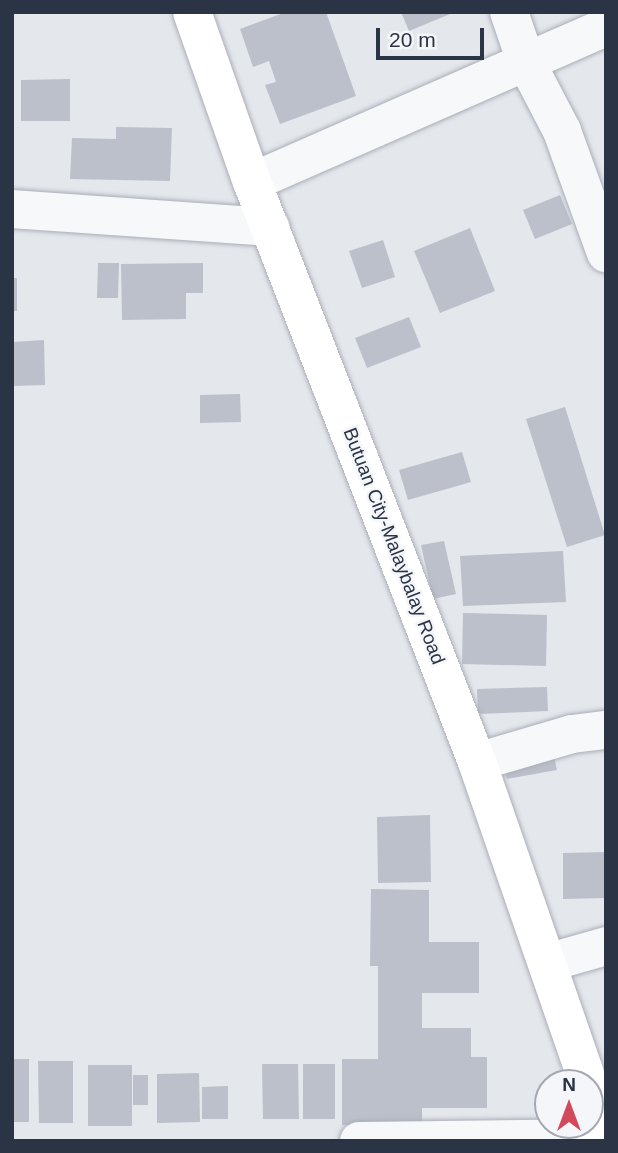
<!DOCTYPE html>
<html>
<head>
<meta charset="utf-8">
<style>
	body { margin:0 }
	#map { position:relative; width:618px; height:1153px; overflow:hidden; background:#e4e7ec; font-family:Helvetica,sans-serif }
	div>[style] { position:absolute }
	.building>* { inset:0; background:#bbc0ca }
	.roads { filter:drop-shadow(0 0 2px #a9aeb7) drop-shadow(0 0 2px #a9aeb7) }
	.minor>* { height:38px; margin:-19px; padding:0 19px; transform-origin:19px; border-radius:19px; background:#f7f8fa }
	.primary>* { height:38px; margin:-19px; padding:0 19px; transform-origin:19px; border-radius:19px; background:#fff }
	span { translate:-50% -50%; white-space:nowrap; text-align:center; line-height:1.15; -webkit-text-stroke:5px #f4f6f9; paint-order:stroke }
	.street-label { font-size:19px; color:#2b3445 }
	.frame { position:absolute; inset:0; border:14px solid #2b3445; pointer-events:none }
	.north { position:absolute; left:534px; top:1069px; width:70px; height:70px; box-sizing:border-box; background:#f4f6f9; border:2px solid #a4a8b1; border-radius:50%; rotate:0deg; font-size:19px; font-weight:700; line-height:28px; text-align:center; color:#2b3445 }
	.north::after { content:''; display:block; margin:auto; width:24px; height:32px; background:#d1495b; clip-path:polygon(50% 0,100% 100%,50% 72%,0 100%) }
	.scale { position:absolute; left:376px; top:28px; width:108px; height:32px; box-sizing:border-box; border:4px solid #2b3445; border-top:0; padding-left:9px; font-size:21px; line-height:24px; white-space:nowrap; color:#2b3445; -webkit-text-stroke:5px #f4f6f9; paint-order:stroke }
</style>
</head>
<body>
<div id="map">
	<div class="building">
		<i style="clip-path:polygon(286px 12px,326px 12px,356px 96px,280px 124px,265px 85px,276px 82px,269px 61px,253px 67px,240px 29px)"></i>
		<i style="clip-path:polygon(401px 12px,455px 12px,409px 31px)"></i>
		<i style="clip-path:polygon(70px 79px,70px 121px,21px 121px,21px 80px)"></i>
		<i style="clip-path:polygon(116px 127px,172px 128px,170px 181px,70px 179px,72px 138px,116px 139px)"></i>
		<i style="clip-path:polygon(560px 195px,572px 224px,535px 239px,523px 210px)"></i>
		<i style="clip-path:polygon(470px 228px,495px 291px,440px 313px,414px 251px)"></i>
		<i style="clip-path:polygon(383px 240px,395px 277px,362px 288px,349px 251px)"></i>
		<i style="clip-path:polygon(98px 263px,119px 263px,118px 298px,97px 298px)"></i>
		<i style="clip-path:polygon(203px 263px,203px 293px,186px 293px,186px 319px,122px 320px,121px 264px)"></i>
		<i style="clip-path:polygon(12px 278px,17px 278px,17px 311px,12px 311px)"></i>
		<i style="clip-path:polygon(409px 317px,421px 347px,367px 368px,355px 338px)"></i>
		<i style="clip-path:polygon(44px 340px,45px 385px,12px 386px,12px 342px)"></i>
		<i style="clip-path:polygon(240px 394px,241px 422px,200px 423px,200px 395px)"></i>
		<i style="clip-path:polygon(565px 407px,605px 535px,567px 547px,526px 419px)"></i>
		<i style="clip-path:polygon(462px 452px,471px 482px,408px 500px,399px 470px)"></i>
		<i style="clip-path:polygon(444px 541px,456px 594px,433px 599px,421px 545px)"></i>
		<i style="clip-path:polygon(563px 551px,566px 602px,463px 606px,460px 556px)"></i>
		<i style="clip-path:polygon(463px 613px,547px 615px,546px 666px,462px 664px)"></i>
		<i style="clip-path:polygon(547px 687px,548px 711px,478px 714px,477px 689px)"></i>
		<i style="clip-path:polygon(549px 735px,557px 770px,507px 779px,500px 744px)"></i>
		<i style="clip-path:polygon(430px 815px,431px 882px,378px 883px,377px 817px)"></i>
		<i style="clip-path:polygon(606px 852px,606px 898px,563px 899px,563px 853px)"></i>
		<i style="clip-path:polygon(371px 889px,429px 890px,429px 942px,479px 942px,479px 993px,422px 993px,422px 1028px,471px 1028px,471px 1057px,487px 1057px,487px 1108px,422px 1108px,422px 1125px,342px 1125px,342px 1059px,378px 1059px,378px 966px,370px 966px)"></i>
		<i style="clip-path:polygon(12px 1059px,29px 1059px,29px 1122px,12px 1122px)"></i>
		<i style="clip-path:polygon(38px 1061px,73px 1061px,73px 1123px,39px 1123px)"></i>
		<i style="clip-path:polygon(262px 1064px,298px 1064px,299px 1119px,263px 1119px)"></i>
		<i style="clip-path:polygon(303px 1064px,335px 1064px,335px 1119px,303px 1119px)"></i>
		<i style="clip-path:polygon(88px 1065px,132px 1065px,132px 1126px,88px 1126px)"></i>
		<i style="clip-path:polygon(199px 1073px,200px 1122px,157px 1123px,157px 1074px)"></i>
		<i style="clip-path:polygon(133px 1075px,148px 1075px,148px 1105px,133px 1105px)"></i>
		<i style="clip-path:polygon(228px 1086px,228px 1119px,202px 1119px,202px 1087px)"></i>
	</div>
	<div class="roads">
		<div class="minor">
			<i style="left:509px;top:12px;width:53px;rotate:71.2deg"></i>
			<i style="left:526px;top:62px;width:87px;rotate:-23.6deg"></i>
			<i style="left:252px;top:182px;width:299px;rotate:-23.7deg"></i>
			<i style="left:526px;top:62px;width:78px;rotate:62.4deg"></i>
			<i style="left:562px;top:131px;width:130px;rotate:70.2deg"></i>
			<i style="left:12px;top:209px;width:259px;rotate:4deg"></i>
			<i style="left:477px;top:762px;width:99px;rotate:-16.4deg"></i>
			<i style="left:572px;top:734px;width:34px;rotate:-7deg"></i>
			<i style="left:550px;top:962px;width:58px;rotate:-15.9deg"></i>
			<i style="left:359px;top:1141px;width:247px;rotate:-0.7deg"></i>
		</div>
		<div class="primary">
			<i style="left:192px;top:12px;width:180px;rotate:70.6deg"></i>
			<i style="left:252px;top:182px;width:622px;rotate:68.8deg"></i>
			<i style="left:477px;top:762px;width:340px;rotate:70.9deg"></i>
			<i style="left:590px;top:1092px;width:50px;rotate:80.7deg"></i>
		</div>
	</div>
	<div class="street-label">
		<span style="left:394px;top:546px;rotate:69deg">Butuan City-Malaybalay Road</span>
	</div>
	<div class="frame"></div>
	<div class="north">N</div>
	<div class="scale">20 m</div>
</div>
</body>
</html>
